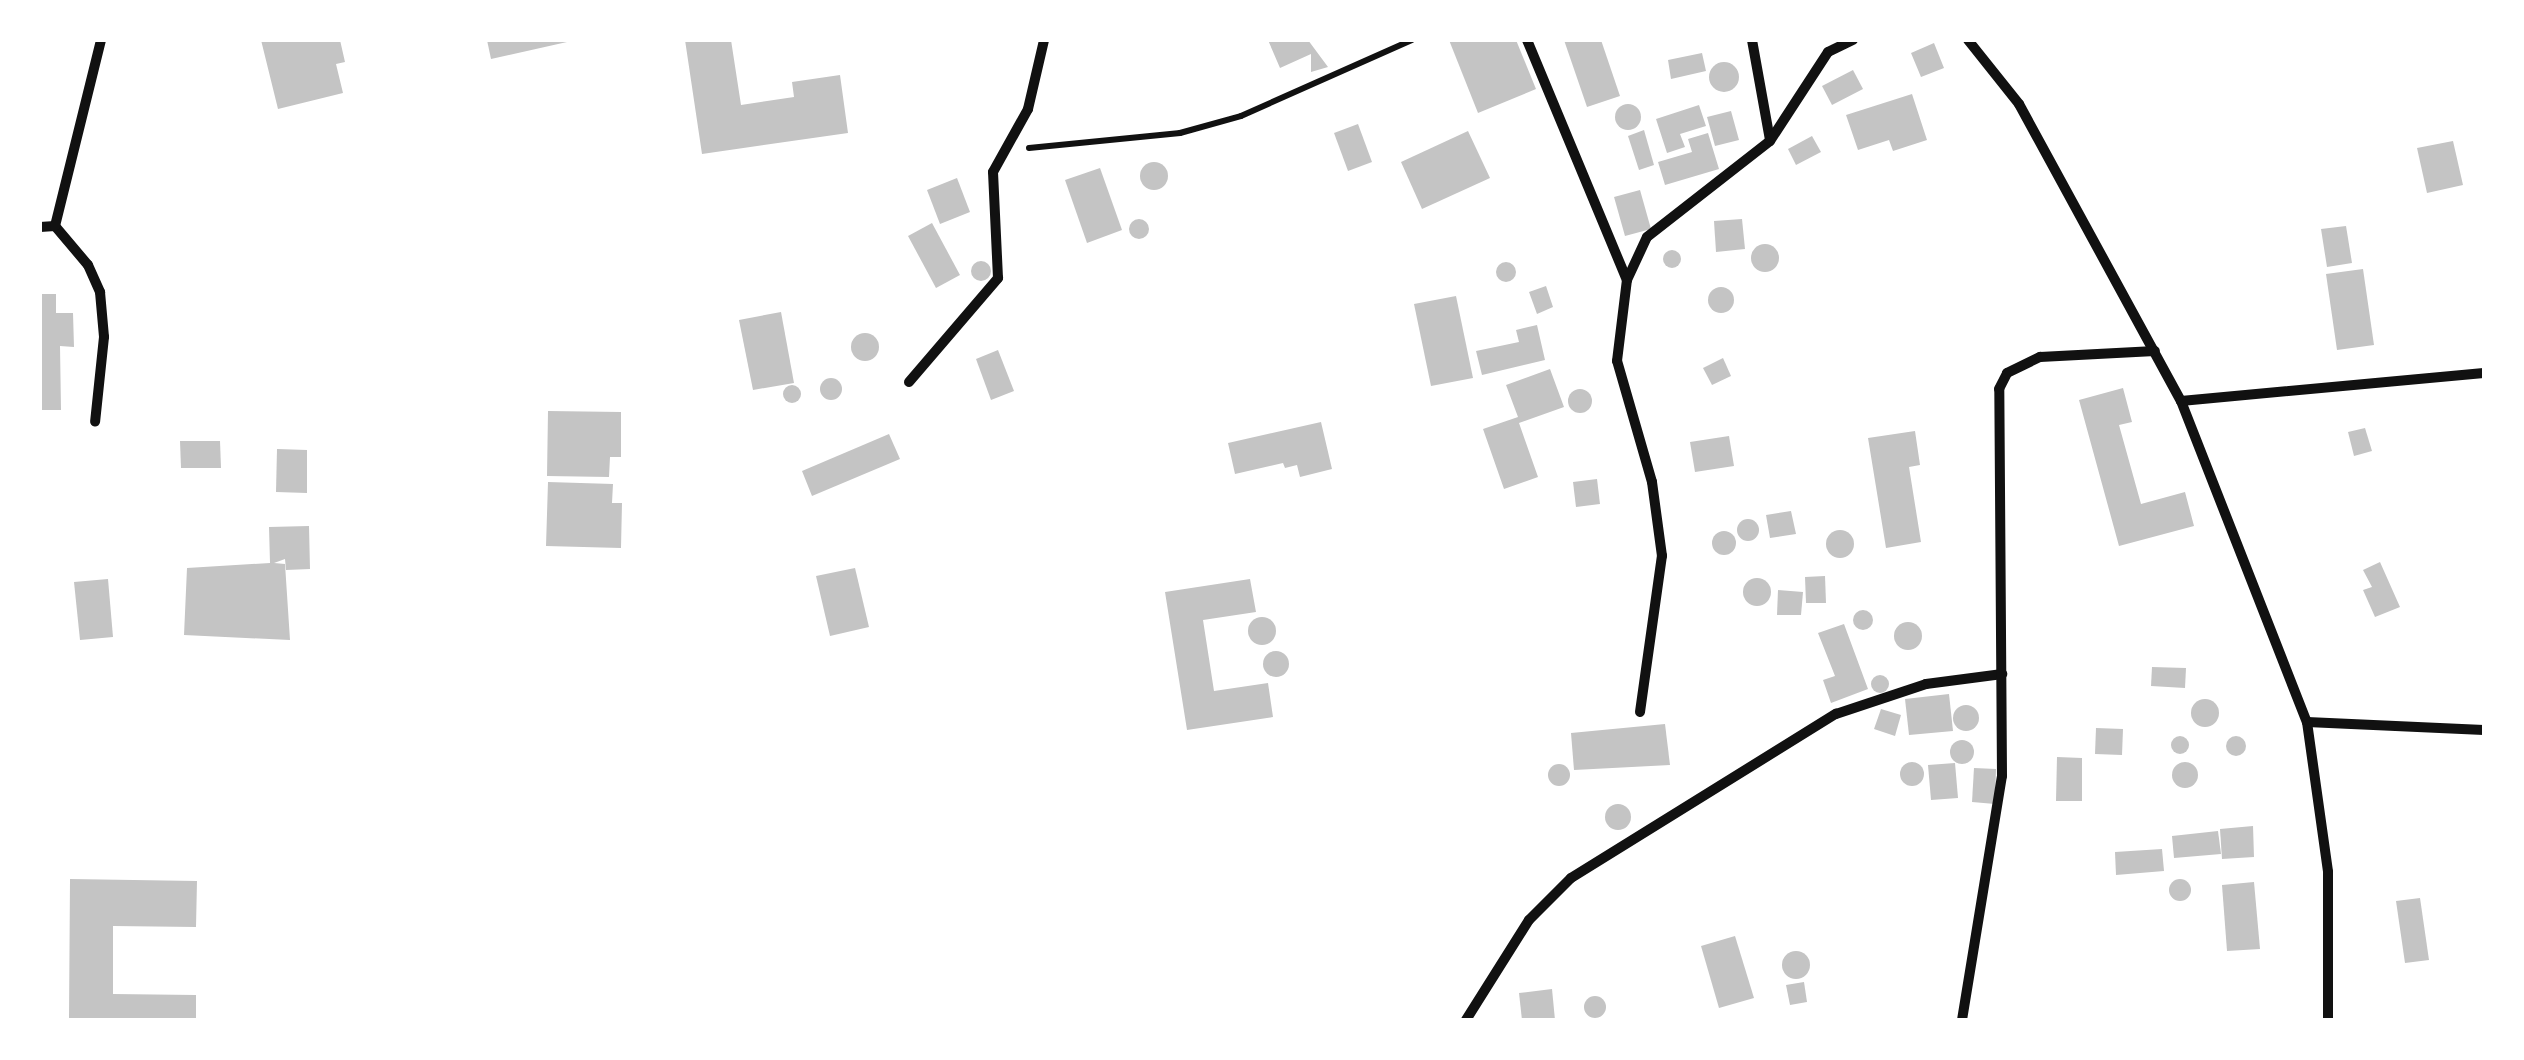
<!DOCTYPE html>
<html>
<head>
<meta charset="utf-8">
<style>
	body { margin:0 }
	#map { position:relative; width:2524px; height:1060px; overflow:hidden; background:#fff; font-family:Karla,sans-serif }
	div>[style] { position:absolute }
	.building>* { inset:0; background:#c4c4c4 }
	.round { border-radius:50% }
	.path>* { height:6px; margin:-3px; padding:0 3px; transform-origin:3px; border-radius:3px; background:#111 }
	.minor>* { height:10px; margin:-5px; padding:0 5px; transform-origin:5px; border-radius:5px; background:#111 }
	span { translate:-50% -50%; white-space:nowrap; text-align:center; line-height:1.15; -webkit-text-stroke:9px #fff; paint-order:stroke }
	.frame { position:absolute; inset:0; border:42px solid #fff; pointer-events:none }
</style>
</head>
<body>
<div id="map">
	<div class="building">
		<i style="clip-path:polygon(261px 40px,340px 40px,345px 62px,336px 64px,343px 93px,278px 109px)"></i>
		<i style="clip-path:polygon(487px 40px,567px 40px,567px 42px,491px 59px)"></i>
		<i style="clip-path:polygon(685px 40px,731px 40px,741px 105px,794px 97px,792px 82px,840px 75px,848px 133px,702px 154px)"></i>
		<i style="clip-path:polygon(1268px 40px,1308px 40px,1328px 67px,1311px 72px,1311px 54px,1280px 68px)"></i>
		<i style="clip-path:polygon(1449px 40px,1516px 40px,1536px 89px,1478px 113px)"></i>
		<i style="clip-path:polygon(1564px 40px,1601px 40px,1620px 96px,1587px 107px)"></i>
		<i style="clip-path:polygon(1934px 43px,1944px 68px,1921px 77px,1911px 53px)"></i>
		<i style="clip-path:polygon(1702px 53px,1706px 71px,1671px 79px,1668px 60px)"></i>
		<i class="round" style="left:1709px;top:62px;width:30px;height:30px"></i>
		<i style="clip-path:polygon(1853px 70px,1863px 89px,1832px 105px,1822px 86px)"></i>
		<i style="clip-path:polygon(1912px 94px,1927px 140px,1893px 151px,1889px 140px,1858px 150px,1846px 115px)"></i>
		<i class="round" style="left:1615px;top:104px;width:26px;height:26px"></i>
		<i style="clip-path:polygon(1699px 105px,1706px 126px,1680px 134px,1685px 147px,1667px 153px,1656px 119px)"></i>
		<i style="clip-path:polygon(1731px 111px,1739px 140px,1715px 146px,1707px 117px)"></i>
		<i style="clip-path:polygon(1358px 124px,1372px 162px,1348px 171px,1334px 133px)"></i>
		<i style="clip-path:polygon(1644px 130px,1654px 165px,1639px 170px,1628px 136px)"></i>
		<i style="clip-path:polygon(1468px 131px,1490px 178px,1422px 209px,1401px 162px)"></i>
		<i style="clip-path:polygon(1708px 133px,1719px 169px,1665px 185px,1658px 162px,1692px 152px,1688px 139px)"></i>
		<i style="clip-path:polygon(1812px 136px,1821px 152px,1796px 165px,1788px 149px)"></i>
		<i style="clip-path:polygon(2453px 141px,2463px 185px,2427px 193px,2417px 148px)"></i>
		<i class="round" style="left:1140px;top:162px;width:28px;height:28px"></i>
		<i style="clip-path:polygon(1100px 168px,1122px 230px,1087px 243px,1065px 180px)"></i>
		<i style="clip-path:polygon(957px 178px,970px 212px,940px 224px,927px 190px)"></i>
		<i style="clip-path:polygon(1640px 190px,1651px 229px,1625px 236px,1614px 197px)"></i>
		<i class="round" style="left:1129px;top:219px;width:20px;height:20px"></i>
		<i style="clip-path:polygon(1742px 219px,1745px 249px,1716px 252px,1714px 221px)"></i>
		<i style="clip-path:polygon(932px 223px,960px 275px,936px 288px,908px 236px)"></i>
		<i style="clip-path:polygon(2346px 226px,2352px 263px,2327px 267px,2321px 229px)"></i>
		<i class="round" style="left:1751px;top:244px;width:28px;height:28px"></i>
		<i class="round" style="left:1663px;top:250px;width:18px;height:18px"></i>
		<i class="round" style="left:971px;top:261px;width:20px;height:20px"></i>
		<i class="round" style="left:1496px;top:262px;width:20px;height:20px"></i>
		<i style="clip-path:polygon(2363px 269px,2374px 345px,2337px 350px,2326px 274px)"></i>
		<i style="clip-path:polygon(1546px 286px,1553px 307px,1537px 314px,1529px 292px)"></i>
		<i class="round" style="left:1708px;top:287px;width:26px;height:26px"></i>
		<i style="clip-path:polygon(40px 294px,56px 294px,56px 313px,73px 313px,74px 347px,60px 346px,61px 410px,40px 410px)"></i>
		<i style="clip-path:polygon(1456px 296px,1473px 378px,1431px 386px,1414px 304px)"></i>
		<i style="clip-path:polygon(781px 312px,794px 383px,753px 390px,739px 320px)"></i>
		<i style="clip-path:polygon(1537px 325px,1545px 360px,1482px 375px,1476px 351px,1519px 342px,1516px 330px)"></i>
		<i class="round" style="left:851px;top:333px;width:28px;height:28px"></i>
		<i style="clip-path:polygon(998px 350px,1014px 391px,991px 400px,976px 359px)"></i>
		<i style="clip-path:polygon(1723px 358px,1731px 376px,1712px 385px,1703px 368px)"></i>
		<i style="clip-path:polygon(1550px 369px,1564px 407px,1519px 423px,1538px 477px,1504px 489px,1483px 429px,1518px 417px,1506px 385px)"></i>
		<i class="round" style="left:820px;top:378px;width:22px;height:22px"></i>
		<i class="round" style="left:783px;top:385px;width:18px;height:18px"></i>
		<i style="clip-path:polygon(2123px 388px,2132px 422px,2119px 425px,2141px 504px,2185px 492px,2194px 526px,2119px 546px,2079px 400px)"></i>
		<i class="round" style="left:1568px;top:389px;width:24px;height:24px"></i>
		<i style="clip-path:polygon(548px 411px,621px 412px,621px 457px,610px 457px,609px 477px,547px 476px)"></i>
		<i style="clip-path:polygon(1321px 422px,1332px 469px,1300px 477px,1297px 465px,1285px 468px,1283px 463px,1235px 474px,1228px 443px)"></i>
		<i style="clip-path:polygon(2365px 428px,2372px 451px,2354px 456px,2348px 432px)"></i>
		<i style="clip-path:polygon(1915px 431px,1920px 465px,1909px 467px,1921px 542px,1886px 548px,1868px 438px)"></i>
		<i style="clip-path:polygon(889px 434px,900px 459px,812px 496px,802px 471px)"></i>
		<i style="clip-path:polygon(1729px 436px,1734px 466px,1695px 472px,1690px 442px)"></i>
		<i style="clip-path:polygon(180px 441px,220px 441px,221px 468px,181px 468px)"></i>
		<i style="clip-path:polygon(277px 449px,307px 450px,307px 493px,276px 492px)"></i>
		<i style="clip-path:polygon(1597px 479px,1600px 504px,1576px 507px,1573px 482px)"></i>
		<i style="clip-path:polygon(548px 482px,613px 484px,612px 503px,622px 503px,621px 548px,546px 546px)"></i>
		<i style="clip-path:polygon(1791px 511px,1796px 534px,1770px 538px,1766px 515px)"></i>
		<i class="round" style="left:1737px;top:519px;width:22px;height:22px"></i>
		<i style="clip-path:polygon(309px 526px,310px 569px,286px 570px,285px 559px,274px 563px,285px 564px,290px 640px,184px 635px,187px 568px,270px 563px,269px 527px)"></i>
		<i class="round" style="left:1826px;top:530px;width:28px;height:28px"></i>
		<i class="round" style="left:1712px;top:531px;width:24px;height:24px"></i>
		<i style="clip-path:polygon(2380px 562px,2400px 607px,2375px 617px,2363px 590px,2372px 587px,2363px 570px)"></i>
		<i style="clip-path:polygon(855px 568px,869px 627px,830px 636px,816px 576px)"></i>
		<i style="clip-path:polygon(1825px 576px,1826px 603px,1806px 603px,1805px 577px)"></i>
		<i class="round" style="left:1743px;top:578px;width:28px;height:28px"></i>
		<i style="clip-path:polygon(108px 579px,113px 637px,80px 640px,74px 582px)"></i>
		<i style="clip-path:polygon(1250px 579px,1256px 612px,1203px 620px,1214px 691px,1268px 683px,1273px 717px,1187px 730px,1165px 592px)"></i>
		<i style="clip-path:polygon(1778px 590px,1803px 592px,1801px 615px,1777px 615px)"></i>
		<i class="round" style="left:1853px;top:610px;width:20px;height:20px"></i>
		<i class="round" style="left:1248px;top:617px;width:28px;height:28px"></i>
		<i class="round" style="left:1894px;top:622px;width:28px;height:28px"></i>
		<i style="clip-path:polygon(1844px 624px,1868px 689px,1831px 703px,1823px 680px,1835px 676px,1818px 633px)"></i>
		<i class="round" style="left:1263px;top:651px;width:26px;height:26px"></i>
		<i style="clip-path:polygon(2152px 667px,2186px 668px,2185px 688px,2151px 686px)"></i>
		<i class="round" style="left:1871px;top:675px;width:18px;height:18px"></i>
		<i style="clip-path:polygon(1949px 694px,1953px 731px,1909px 735px,1905px 699px)"></i>
		<i class="round" style="left:2191px;top:699px;width:28px;height:28px"></i>
		<i class="round" style="left:1953px;top:705px;width:26px;height:26px"></i>
		<i style="clip-path:polygon(1881px 709px,1901px 715px,1895px 736px,1874px 729px)"></i>
		<i style="clip-path:polygon(1665px 724px,1670px 765px,1574px 770px,1571px 733px)"></i>
		<i style="clip-path:polygon(2096px 728px,2123px 729px,2122px 755px,2095px 754px)"></i>
		<i class="round" style="left:2226px;top:736px;width:20px;height:20px"></i>
		<i class="round" style="left:2171px;top:736px;width:18px;height:18px"></i>
		<i class="round" style="left:1950px;top:740px;width:24px;height:24px"></i>
		<i style="clip-path:polygon(2057px 757px,2082px 758px,2082px 801px,2056px 801px)"></i>
		<i class="round" style="left:1900px;top:762px;width:24px;height:24px"></i>
		<i class="round" style="left:2172px;top:762px;width:26px;height:26px"></i>
		<i style="clip-path:polygon(1955px 763px,1958px 798px,1931px 800px,1928px 765px)"></i>
		<i class="round" style="left:1548px;top:764px;width:22px;height:22px"></i>
		<i style="clip-path:polygon(1974px 768px,1996px 769px,1995px 804px,1972px 802px)"></i>
		<i class="round" style="left:1605px;top:804px;width:26px;height:26px"></i>
		<i style="clip-path:polygon(2253px 826px,2254px 857px,2222px 859px,2220px 829px)"></i>
		<i style="clip-path:polygon(2218px 831px,2221px 854px,2174px 858px,2172px 836px)"></i>
		<i style="clip-path:polygon(2162px 849px,2164px 871px,2116px 875px,2115px 852px)"></i>
		<i style="clip-path:polygon(70px 879px,197px 881px,196px 927px,113px 926px,113px 994px,196px 995px,196px 1020px,69px 1020px)"></i>
		<i class="round" style="left:2169px;top:879px;width:22px;height:22px"></i>
		<i style="clip-path:polygon(2254px 882px,2260px 949px,2227px 951px,2222px 885px)"></i>
		<i style="clip-path:polygon(2420px 898px,2429px 960px,2405px 963px,2396px 901px)"></i>
		<i style="clip-path:polygon(1735px 936px,1754px 998px,1719px 1008px,1701px 946px)"></i>
		<i class="round" style="left:1782px;top:951px;width:28px;height:28px"></i>
		<i style="clip-path:polygon(1804px 982px,1807px 1002px,1790px 1005px,1786px 985px)"></i>
		<i style="clip-path:polygon(1552px 989px,1555px 1020px,1522px 1020px,1519px 993px)"></i>
		<i class="round" style="left:1584px;top:996px;width:22px;height:22px"></i>
	</div>
	<div class="path">
		<i style="left:1029px;top:148px;width:152px;rotate:-5.7deg"></i>
		<i style="left:1180px;top:133px;width:63px;rotate:-15.6deg"></i>
		<i style="left:1241px;top:116px;width:187px;rotate:-24deg"></i>
	</div>
	<div class="minor">
		<i style="left:1527px;top:40px;width:260px;rotate:67.4deg"></i>
		<i style="left:1752px;top:40px;width:102px;rotate:79.8deg"></i>
		<i style="left:1968px;top:40px;width:82px;rotate:51.4deg"></i>
		<i style="left:2019px;top:104px;width:338px;rotate:61.4deg"></i>
		<i style="left:2181px;top:401px;width:345px;rotate:68.6deg"></i>
		<i style="left:2307px;top:722px;width:151px;rotate:82deg"></i>
		<i style="left:2328px;top:872px;width:148px;rotate:90deg"></i>
		<i style="left:55px;top:226px;width:51px;rotate:49.8deg"></i>
		<i style="left:88px;top:265px;width:30px;rotate:66deg"></i>
		<i style="left:100px;top:292px;width:45px;rotate:84.9deg"></i>
		<i style="left:104px;top:337px;width:85px;rotate:96deg"></i>
		<i style="left:40px;top:227px;width:15px;rotate:-4deg"></i>
		<i style="left:55px;top:226px;width:192px;rotate:-76.1deg"></i>
		<i style="left:909px;top:382px;width:137px;rotate:-49.4deg"></i>
		<i style="left:998px;top:278px;width:106px;rotate:-92.7deg"></i>
		<i style="left:993px;top:172px;width:72px;rotate:-60.9deg"></i>
		<i style="left:1028px;top:109px;width:71px;rotate:-76.9deg"></i>
		<i style="left:2181px;top:401px;width:304px;rotate:-5.3deg"></i>
		<i style="left:1640px;top:712px;width:158px;rotate:-82deg"></i>
		<i style="left:1662px;top:556px;width:75px;rotate:-97.7deg"></i>
		<i style="left:1652px;top:482px;width:126px;rotate:-106.1deg"></i>
		<i style="left:1617px;top:361px;width:82px;rotate:-83deg"></i>
		<i style="left:1627px;top:280px;width:47px;rotate:-65.1deg"></i>
		<i style="left:1647px;top:237px;width:156px;rotate:-38deg"></i>
		<i style="left:1770px;top:141px;width:106px;rotate:-56.9deg"></i>
		<i style="left:1828px;top:52px;width:28px;rotate:-26deg"></i>
		<i style="left:2307px;top:722px;width:177px;rotate:2.6deg"></i>
		<i style="left:1466px;top:1020px;width:118px;rotate:-57.8deg"></i>
		<i style="left:1529px;top:920px;width:59px;rotate:-45deg"></i>
		<i style="left:1571px;top:878px;width:312px;rotate:-31.8deg"></i>
		<i style="left:1836px;top:714px;width:95px;rotate:-18.4deg"></i>
		<i style="left:1926px;top:684px;width:77px;rotate:-7.5deg"></i>
		<i style="left:1962px;top:1020px;width:247px;rotate:-80.7deg"></i>
		<i style="left:2002px;top:776px;width:387px;rotate:-90.4deg"></i>
		<i style="left:1999px;top:389px;width:18px;rotate:-63deg"></i>
		<i style="left:2007px;top:373px;width:37px;rotate:-26deg"></i>
		<i style="left:2040px;top:357px;width:115px;rotate:-3deg"></i>
	</div>
	<div class="frame"></div>
</div>
</body>
</html>
